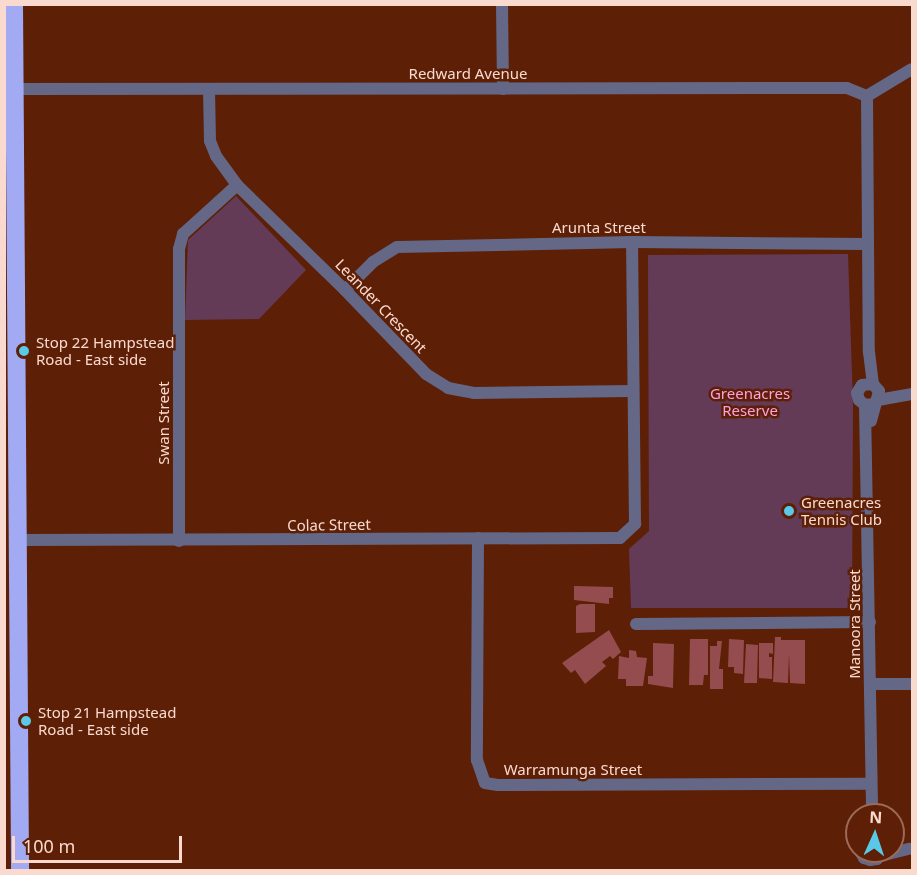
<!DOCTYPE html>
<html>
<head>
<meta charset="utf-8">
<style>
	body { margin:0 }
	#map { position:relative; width:917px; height:875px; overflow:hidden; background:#5d1f06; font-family:"Noto Sans",sans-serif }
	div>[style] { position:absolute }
	.green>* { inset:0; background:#643b57 }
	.building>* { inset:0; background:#944c4e }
	.minor>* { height:12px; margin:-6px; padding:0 6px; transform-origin:6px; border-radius:6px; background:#646886 }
	.highway>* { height:18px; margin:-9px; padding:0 9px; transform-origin:9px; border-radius:9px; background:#a3aaf4 }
	.dots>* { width:16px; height:16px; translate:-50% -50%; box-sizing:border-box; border:3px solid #5d1f06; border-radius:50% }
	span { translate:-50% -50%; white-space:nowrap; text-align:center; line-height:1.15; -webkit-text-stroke:5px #5d1f06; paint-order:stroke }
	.street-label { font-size:15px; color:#fadacf }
	.poi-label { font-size:15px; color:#fadacf }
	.left { translate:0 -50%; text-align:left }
	.park-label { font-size:15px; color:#fea0e0 }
	.frame { position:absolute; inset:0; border:6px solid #fadacf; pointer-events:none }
	.north { position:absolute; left:845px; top:803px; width:60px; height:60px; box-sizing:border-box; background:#5d1f06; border:2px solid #9c6a56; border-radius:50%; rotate:3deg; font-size:16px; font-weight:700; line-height:24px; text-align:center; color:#fadacf }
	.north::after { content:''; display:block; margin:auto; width:21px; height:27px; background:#5bc8e7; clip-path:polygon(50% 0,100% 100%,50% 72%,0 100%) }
	.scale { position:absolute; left:12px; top:836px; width:170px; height:27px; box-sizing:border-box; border:3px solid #fadacf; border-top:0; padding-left:8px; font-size:18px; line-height:21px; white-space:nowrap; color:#fadacf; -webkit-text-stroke:4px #5d1f06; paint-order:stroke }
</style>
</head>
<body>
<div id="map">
	<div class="green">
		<i style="clip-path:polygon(236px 196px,306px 270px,259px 319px,185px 320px,188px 240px)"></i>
		<i style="clip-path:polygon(848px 254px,853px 405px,852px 608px,631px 608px,629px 549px,649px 531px,648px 255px)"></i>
	</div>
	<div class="building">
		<i style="clip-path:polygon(574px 586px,613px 587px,613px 598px,609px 598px,609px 604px,574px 600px)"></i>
		<i style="clip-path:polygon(580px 604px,595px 604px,595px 632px,576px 633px,576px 606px)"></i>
		<i style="clip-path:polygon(609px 630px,621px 652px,613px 659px,610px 656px,602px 662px,606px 666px,585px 684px,575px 670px,571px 673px,562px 663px)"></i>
		<i style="clip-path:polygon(775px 637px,781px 637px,781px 640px,805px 640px,805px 684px,790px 683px,789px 654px,788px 683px,773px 682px)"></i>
		<i style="clip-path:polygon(690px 639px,708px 639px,708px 675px,704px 675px,703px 685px,689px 685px)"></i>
		<i style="clip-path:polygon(729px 639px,744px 640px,743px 674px,734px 673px,734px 667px,728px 667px)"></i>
		<i style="clip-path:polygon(717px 641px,722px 641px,719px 669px,723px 669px,723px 689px,710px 689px,710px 646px,717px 646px)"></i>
		<i style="clip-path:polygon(653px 643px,674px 644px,673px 688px,648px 684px,648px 676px,653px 676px)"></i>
		<i style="clip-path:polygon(759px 643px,773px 643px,773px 654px,769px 653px,769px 657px,772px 657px,772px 679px,759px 678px)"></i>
		<i style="clip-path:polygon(746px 644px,758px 645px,757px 683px,744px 683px)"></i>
		<i style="clip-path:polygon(629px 650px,636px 651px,637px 657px,647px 658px,643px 686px,626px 686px,626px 679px,618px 679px,619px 656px,629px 658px)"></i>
	</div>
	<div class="minor">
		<i style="left:502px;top:4px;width:85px;rotate:89.3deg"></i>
		<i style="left:14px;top:89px;width:833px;rotate:-0.07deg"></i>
		<i style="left:847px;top:88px;width:22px;rotate:22deg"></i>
		<i style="left:867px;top:96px;width:52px;rotate:-31deg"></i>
		<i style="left:209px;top:89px;width:52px;rotate:88.9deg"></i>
		<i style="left:210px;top:141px;width:16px;rotate:68deg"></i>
		<i style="left:216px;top:156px;width:36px;rotate:54deg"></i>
		<i style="left:237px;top:185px;width:151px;rotate:44.2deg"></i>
		<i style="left:345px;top:290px;width:117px;rotate:46deg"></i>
		<i style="left:426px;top:374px;width:26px;rotate:32deg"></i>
		<i style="left:448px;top:388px;width:26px;rotate:11deg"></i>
		<i style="left:474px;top:393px;width:158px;rotate:-0.7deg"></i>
		<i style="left:867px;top:96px;width:256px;rotate:89.6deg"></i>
		<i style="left:869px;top:352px;width:32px;rotate:83deg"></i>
		<i style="left:345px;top:290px;width:40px;rotate:-45deg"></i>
		<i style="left:373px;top:262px;width:28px;rotate:-32deg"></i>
		<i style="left:397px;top:247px;width:235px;rotate:-1.2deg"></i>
		<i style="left:632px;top:242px;width:236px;rotate:0.5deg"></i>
		<i style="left:878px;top:400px;width:35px;rotate:-10deg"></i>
		<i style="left:865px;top:405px;width:410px;rotate:89deg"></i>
		<i style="left:871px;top:421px;width:31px;rotate:-75deg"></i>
		<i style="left:879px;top:391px;width:9px;rotate:-131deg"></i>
		<i style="left:873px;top:384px;width:11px;rotate:175deg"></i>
		<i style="left:862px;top:385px;width:9px;rotate:122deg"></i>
		<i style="left:857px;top:393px;width:7px;rotate:74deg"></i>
		<i style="left:859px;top:400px;width:8px;rotate:40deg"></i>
		<i style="left:865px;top:405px;width:9px;rotate:-6deg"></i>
		<i style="left:478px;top:538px;width:222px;rotate:90.3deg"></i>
		<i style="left:477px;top:760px;width:24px;rotate:71deg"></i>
		<i style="left:485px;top:783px;width:13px;rotate:9deg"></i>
		<i style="left:498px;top:785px;width:373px;rotate:-0.2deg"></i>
		<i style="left:18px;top:540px;width:602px;rotate:-0.19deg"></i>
		<i style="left:620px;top:538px;width:21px;rotate:-43deg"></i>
		<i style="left:635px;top:524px;width:282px;rotate:-90.6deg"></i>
		<i style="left:179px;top:541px;width:292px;rotate:-90deg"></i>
		<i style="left:179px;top:249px;width:16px;rotate:-75deg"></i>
		<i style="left:183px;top:234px;width:73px;rotate:-42.2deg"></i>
		<i style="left:636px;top:624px;width:234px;rotate:-0.5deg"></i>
		<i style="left:870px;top:684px;width:42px"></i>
		<i style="left:860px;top:851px;width:8px;rotate:60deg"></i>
		<i style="left:864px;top:858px;width:6px;rotate:18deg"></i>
		<i style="left:870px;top:860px;width:7px;rotate:-8deg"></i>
		<i style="left:877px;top:859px;width:9px;rotate:-58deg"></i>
		<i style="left:880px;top:856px;width:30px;rotate:-14deg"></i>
	</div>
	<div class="highway">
		<i style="left:14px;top:4px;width:866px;rotate:89.6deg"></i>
	</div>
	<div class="dots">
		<i style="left:24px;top:351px;background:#5bc8e7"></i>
		<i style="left:789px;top:511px;background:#5bc8e7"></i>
		<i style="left:26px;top:721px;background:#5bc8e7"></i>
	</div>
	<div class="street-label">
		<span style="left:468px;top:74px">Redward Avenue</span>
		<span style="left:599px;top:228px">Arunta Street</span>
		<span style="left:381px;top:306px;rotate:46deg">Leander Crescent</span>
		<span style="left:164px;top:423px;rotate:-90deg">Swan Street</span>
		<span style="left:329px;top:525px;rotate:-1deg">Colac Street</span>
		<span style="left:855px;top:624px;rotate:-90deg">Manoora Street</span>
		<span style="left:573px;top:770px">Warramunga Street</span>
	</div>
	<div class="poi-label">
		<span class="left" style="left:36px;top:351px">Stop 22 Hampstead<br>Road - East side</span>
		<span class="left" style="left:801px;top:511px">Greenacres<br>Tennis Club</span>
		<span class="left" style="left:38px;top:721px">Stop 21 Hampstead<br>Road - East side</span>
	</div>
	<div class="park-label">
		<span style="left:750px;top:402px">Greenacres<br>Reserve</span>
	</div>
	<div class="frame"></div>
	<div class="north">N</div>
	<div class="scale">100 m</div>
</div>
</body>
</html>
